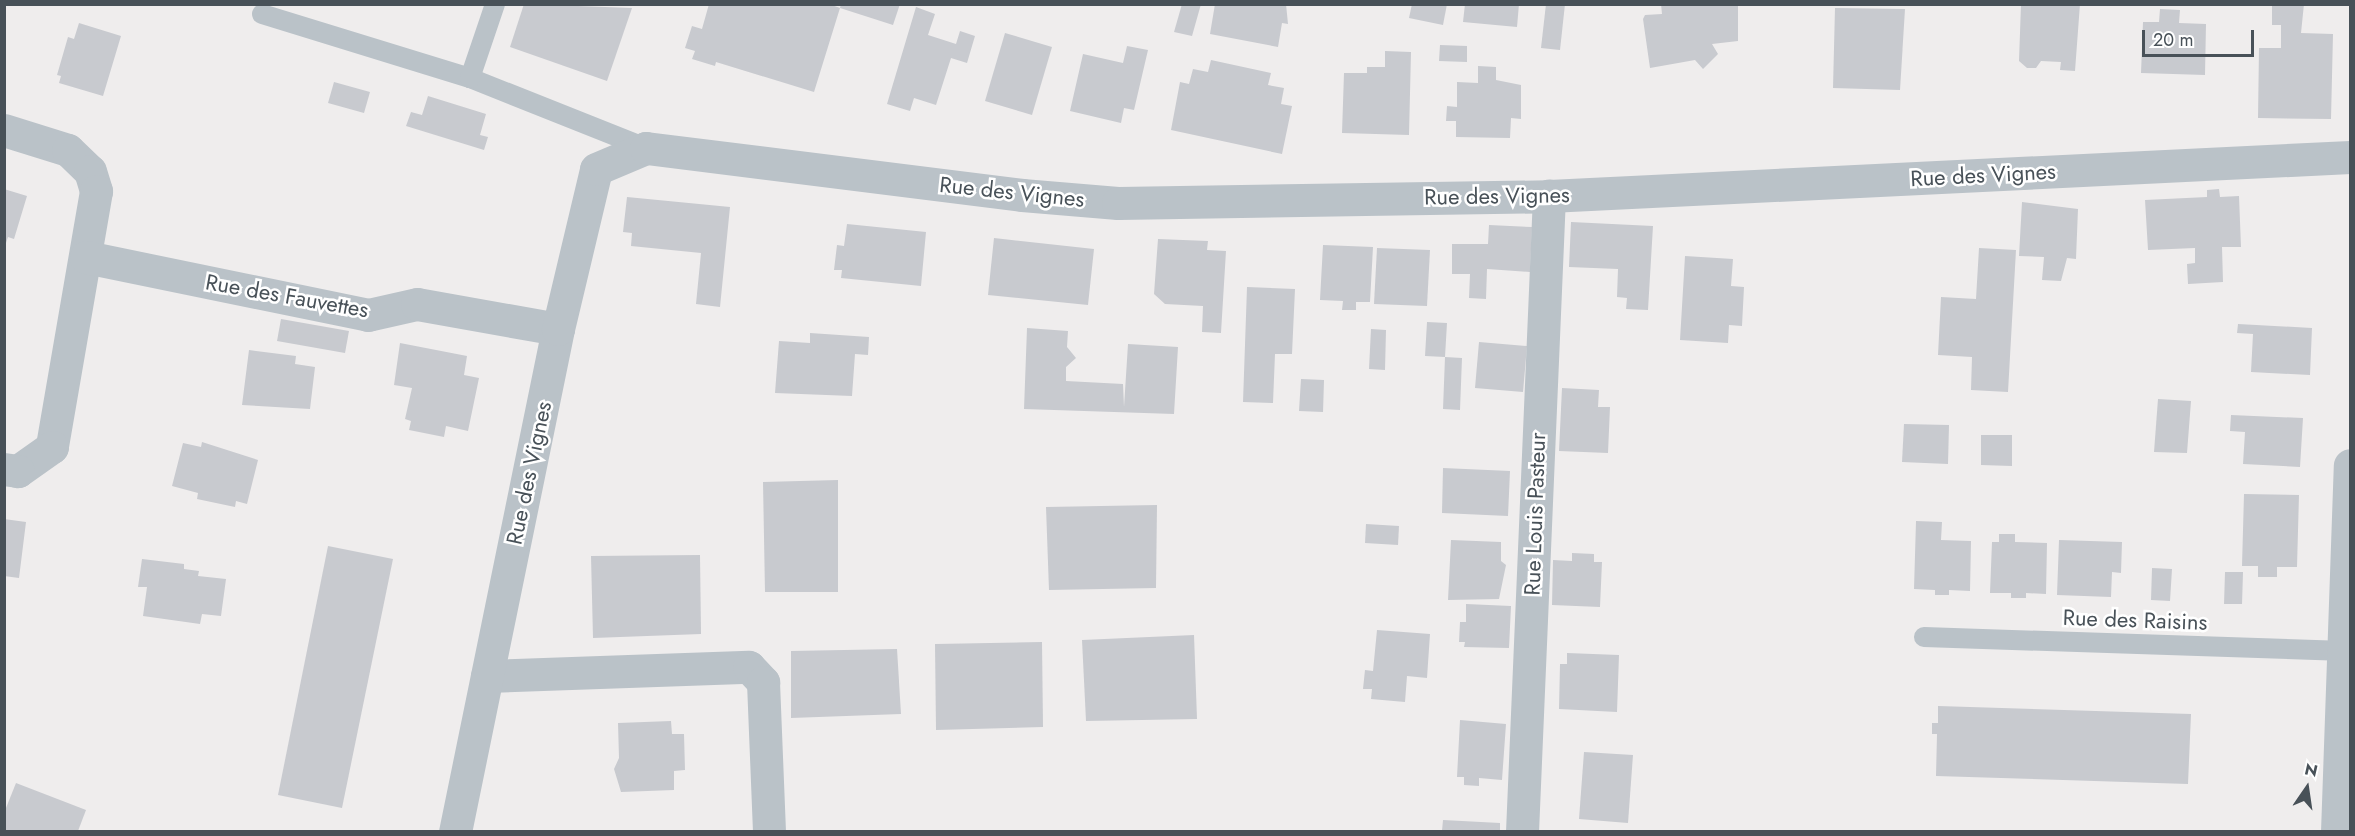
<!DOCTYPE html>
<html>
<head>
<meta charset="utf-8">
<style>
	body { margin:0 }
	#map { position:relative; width:2355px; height:836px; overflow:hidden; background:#efeded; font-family:Jost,sans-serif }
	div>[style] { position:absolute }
	.building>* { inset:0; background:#c8cacf }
	.service>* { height:20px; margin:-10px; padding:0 10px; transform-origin:10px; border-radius:10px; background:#bac2c8 }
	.minor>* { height:33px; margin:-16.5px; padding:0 16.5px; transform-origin:16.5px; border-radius:16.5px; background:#bac2c8 }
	span { translate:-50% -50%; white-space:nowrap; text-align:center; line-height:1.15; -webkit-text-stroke:5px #fff; paint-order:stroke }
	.street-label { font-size:22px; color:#485158 }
	.frame { position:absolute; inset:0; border:6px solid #485158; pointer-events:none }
	.north { position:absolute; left:2277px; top:758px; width:60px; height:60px; -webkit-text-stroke:4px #fff; paint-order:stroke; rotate:13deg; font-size:16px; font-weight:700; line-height:24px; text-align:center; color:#485158 }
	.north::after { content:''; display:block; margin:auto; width:21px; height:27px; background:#485158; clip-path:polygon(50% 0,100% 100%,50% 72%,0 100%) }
	.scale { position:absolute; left:2142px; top:30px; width:112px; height:27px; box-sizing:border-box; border:3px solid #485158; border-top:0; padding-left:8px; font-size:18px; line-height:21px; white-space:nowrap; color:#485158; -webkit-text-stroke:4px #fff; paint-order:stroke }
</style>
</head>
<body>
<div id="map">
	<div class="building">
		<i style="clip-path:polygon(524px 4px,632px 8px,607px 81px,510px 47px)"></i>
		<i style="clip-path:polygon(709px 4px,829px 4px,840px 8px,814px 92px,716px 62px,715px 66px,692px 59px,695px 51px,685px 48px,692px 26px,702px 29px)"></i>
		<i style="clip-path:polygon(841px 4px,900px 4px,893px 25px,840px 8px)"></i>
		<i style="clip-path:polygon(1182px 4px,1201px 4px,1192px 36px,1174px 32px)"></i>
		<i style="clip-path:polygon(1215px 4px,1286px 4px,1288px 24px,1282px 23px,1278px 47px,1210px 34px)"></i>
		<i style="clip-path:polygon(1412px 4px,1447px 4px,1443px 25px,1409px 18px)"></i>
		<i style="clip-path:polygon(1465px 4px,1519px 4px,1517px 27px,1463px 22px)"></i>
		<i style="clip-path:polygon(1546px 4px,1565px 4px,1560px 50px,1541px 48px)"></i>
		<i style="clip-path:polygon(1661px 4px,1738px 4px,1738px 41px,1712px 44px,1718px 54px,1703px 69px,1695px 60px,1650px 68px,1643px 19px,1645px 15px,1662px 14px)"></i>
		<i style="clip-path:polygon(2021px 4px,2080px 4px,2075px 71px,2060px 70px,2061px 62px,2041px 61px,2036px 68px,2027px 68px,2019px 61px)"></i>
		<i style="clip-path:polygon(2272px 4px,2304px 4px,2301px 33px,2333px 34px,2331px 119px,2258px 118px,2259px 48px,2281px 48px,2281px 25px,2272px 25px)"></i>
		<i style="clip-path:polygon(916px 7px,935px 14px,928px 35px,956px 44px,960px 31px,975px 36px,967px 63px,951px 58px,936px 105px,914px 98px,910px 111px,887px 104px)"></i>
		<i style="clip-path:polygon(1835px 8px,1905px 9px,1900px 90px,1833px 88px)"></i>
		<i style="clip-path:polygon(2160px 9px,2180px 10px,2179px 23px,2206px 24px,2205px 75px,2141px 73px,2143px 22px,2159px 22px)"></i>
		<i style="clip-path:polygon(79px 23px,121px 36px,103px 96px,59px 83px,61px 76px,57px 75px,68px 37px,74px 39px)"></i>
		<i style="clip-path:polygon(1005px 33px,1052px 47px,1032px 115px,985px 101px)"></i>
		<i style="clip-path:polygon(1440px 45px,1467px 46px,1467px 62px,1439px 61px)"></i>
		<i style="clip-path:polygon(1127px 46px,1148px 50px,1134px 110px,1124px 108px,1121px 123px,1070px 111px,1083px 54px,1123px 63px)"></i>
		<i style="clip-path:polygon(1385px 51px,1411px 52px,1409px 135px,1342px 133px,1344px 73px,1367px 73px,1367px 67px,1385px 67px)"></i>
		<i style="clip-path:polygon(1211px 60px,1271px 73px,1268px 85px,1284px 88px,1281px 104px,1292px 106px,1282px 154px,1171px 130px,1180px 82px,1189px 84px,1193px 69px,1208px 72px)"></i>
		<i style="clip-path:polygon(1478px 66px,1496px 67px,1496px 80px,1521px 85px,1521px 119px,1511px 118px,1510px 138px,1456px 137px,1456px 121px,1446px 121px,1447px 106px,1457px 107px,1457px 82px,1478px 83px)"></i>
		<i style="clip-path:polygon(334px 82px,370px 92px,364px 113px,328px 103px)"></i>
		<i style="clip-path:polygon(428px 96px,486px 114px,480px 135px,488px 137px,484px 150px,406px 126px,411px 112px,422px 115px)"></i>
		<i style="clip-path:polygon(4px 189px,27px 196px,14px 239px,8px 237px,5px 246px)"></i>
		<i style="clip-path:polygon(2219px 189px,2220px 197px,2239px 196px,2241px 247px,2222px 247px,2223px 282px,2188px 284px,2187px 264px,2195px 263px,2195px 248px,2148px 250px,2145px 200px,2207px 197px,2207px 190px)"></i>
		<i style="clip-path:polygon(627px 197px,730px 207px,720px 307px,696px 304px,701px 253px,631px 246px,632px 233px,623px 232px)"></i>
		<i style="clip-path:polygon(2022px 202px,2078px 209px,2076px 259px,2067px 258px,2061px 281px,2042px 280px,2044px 257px,2019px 256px)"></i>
		<i style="clip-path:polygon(1571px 222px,1653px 226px,1648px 310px,1626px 309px,1627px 298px,1617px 297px,1618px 269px,1569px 267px)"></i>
		<i style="clip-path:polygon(847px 224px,926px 232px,921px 286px,841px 278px,842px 270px,834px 270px,837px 245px,844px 246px)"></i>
		<i style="clip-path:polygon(1489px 225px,1532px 227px,1530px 272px,1487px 269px,1486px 299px,1469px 298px,1470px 274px,1452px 274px,1452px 244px,1488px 244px)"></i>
		<i style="clip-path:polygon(994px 238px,1094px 249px,1088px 305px,988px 295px)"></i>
		<i style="clip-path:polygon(1158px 239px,1208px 241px,1207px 250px,1226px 251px,1221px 333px,1202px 332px,1203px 306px,1165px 304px,1154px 294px)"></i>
		<i style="clip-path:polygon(1323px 245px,1373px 247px,1370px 302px,1356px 302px,1356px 310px,1342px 310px,1343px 301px,1320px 300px)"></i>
		<i style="clip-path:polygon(1377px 248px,1430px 250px,1427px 306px,1374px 304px)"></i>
		<i style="clip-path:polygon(1979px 248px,2016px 250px,2008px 392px,1971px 390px,1972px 357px,1938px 355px,1941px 297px,1976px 299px)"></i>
		<i style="clip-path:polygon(1685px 256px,1733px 259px,1731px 286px,1744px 287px,1742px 326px,1729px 325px,1728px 343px,1680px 340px)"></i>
		<i style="clip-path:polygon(1247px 287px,1295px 289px,1292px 354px,1275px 354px,1273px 403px,1243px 402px)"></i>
		<i style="clip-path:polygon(281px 319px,349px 331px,345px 353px,277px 341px)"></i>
		<i style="clip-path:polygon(1427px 322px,1447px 323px,1445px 357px,1462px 358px,1460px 410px,1443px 409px,1445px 357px,1425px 356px)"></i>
		<i style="clip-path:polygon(2238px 324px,2312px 328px,2310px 375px,2251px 372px,2253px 334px,2237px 333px)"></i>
		<i style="clip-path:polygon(1027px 328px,1068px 331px,1067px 347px,1076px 358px,1066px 367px,1066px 381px,1123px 384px,1124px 407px,1128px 344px,1178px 347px,1174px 414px,1024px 409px)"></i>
		<i style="clip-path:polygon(1371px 329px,1386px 330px,1385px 370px,1369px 369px)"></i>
		<i style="clip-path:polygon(810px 333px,869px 337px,868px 355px,855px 354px,852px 396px,775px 393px,779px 341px,810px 343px)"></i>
		<i style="clip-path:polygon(1479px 342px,1527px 346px,1523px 392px,1475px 388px)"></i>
		<i style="clip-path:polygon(400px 343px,467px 356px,464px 375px,479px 378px,468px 431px,446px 426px,444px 437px,409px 430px,411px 421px,405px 419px,412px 388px,394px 385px)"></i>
		<i style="clip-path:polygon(249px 350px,296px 356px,295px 364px,315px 367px,310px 409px,242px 405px)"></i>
		<i style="clip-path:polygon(1301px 379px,1324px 380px,1323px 412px,1299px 411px)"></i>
		<i style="clip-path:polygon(1562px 388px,1599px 390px,1598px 407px,1610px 407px,1608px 453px,1559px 451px)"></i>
		<i style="clip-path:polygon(2158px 399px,2191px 401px,2187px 453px,2154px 452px)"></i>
		<i style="clip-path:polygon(2231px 415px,2303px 418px,2300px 467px,2243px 464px,2245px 432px,2230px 431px)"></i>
		<i style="clip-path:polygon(1904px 424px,1949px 425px,1948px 464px,1902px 462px)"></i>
		<i style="clip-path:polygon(1981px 435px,2012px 435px,2012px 466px,1981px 465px)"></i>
		<i style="clip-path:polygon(202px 442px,258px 460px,247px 504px,236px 501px,235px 507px,197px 499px,198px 493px,172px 486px,183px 443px,201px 447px)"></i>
		<i style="clip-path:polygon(1443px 468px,1510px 471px,1508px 516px,1442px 513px)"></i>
		<i style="clip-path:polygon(838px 480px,838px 592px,765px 592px,763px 482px)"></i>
		<i style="clip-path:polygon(2244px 494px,2299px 495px,2297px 567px,2277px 567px,2277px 577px,2258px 577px,2258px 566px,2242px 566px)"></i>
		<i style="clip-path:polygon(1157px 505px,1156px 588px,1049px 590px,1046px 507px)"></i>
		<i style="clip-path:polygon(4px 519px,26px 522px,19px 578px,4px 576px)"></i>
		<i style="clip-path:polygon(1916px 521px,1942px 522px,1941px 540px,1971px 541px,1970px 591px,1949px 590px,1949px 595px,1935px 595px,1935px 590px,1914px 589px)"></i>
		<i style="clip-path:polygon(1366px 524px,1399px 526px,1398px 545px,1365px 543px)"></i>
		<i style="clip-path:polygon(1999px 534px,2015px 534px,2015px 542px,2047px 543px,2046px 594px,2026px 593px,2026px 598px,2011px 598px,2011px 593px,1990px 593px,1992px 542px,1999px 542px)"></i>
		<i style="clip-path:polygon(1451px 540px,1501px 542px,1501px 561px,1506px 565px,1499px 599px,1448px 600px)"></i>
		<i style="clip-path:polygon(2059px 540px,2122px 542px,2121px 573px,2112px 572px,2111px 597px,2057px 595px)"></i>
		<i style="clip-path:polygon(328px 546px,393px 559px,342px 808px,278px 795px)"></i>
		<i style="clip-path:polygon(1572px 553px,1594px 554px,1594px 562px,1602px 562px,1600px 607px,1552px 605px,1553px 560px,1572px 561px)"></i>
		<i style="clip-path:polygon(700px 555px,701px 634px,593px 638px,591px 556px)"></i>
		<i style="clip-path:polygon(142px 559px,184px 564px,184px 569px,199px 571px,198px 576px,226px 579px,221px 616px,202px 614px,200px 624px,143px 616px,147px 587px,138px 587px)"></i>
		<i style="clip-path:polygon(2152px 568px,2172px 569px,2170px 601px,2151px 600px)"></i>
		<i style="clip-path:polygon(2225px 572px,2243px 572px,2242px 604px,2224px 604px)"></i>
		<i style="clip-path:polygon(1466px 604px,1511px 606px,1509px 648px,1464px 647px,1465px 642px,1459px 642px,1460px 622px,1466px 622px)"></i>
		<i style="clip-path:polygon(1377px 630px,1430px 634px,1427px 678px,1407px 676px,1405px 702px,1371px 699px,1372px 689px,1363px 689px,1365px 670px,1373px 671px)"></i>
		<i style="clip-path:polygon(1194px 635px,1197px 719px,1086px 721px,1082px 640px)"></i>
		<i style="clip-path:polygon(1042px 642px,1043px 727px,936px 730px,935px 644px)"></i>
		<i style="clip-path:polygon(897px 649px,901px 714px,791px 718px,791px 651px)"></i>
		<i style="clip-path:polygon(1567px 653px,1619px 655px,1617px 712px,1559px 709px,1560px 664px,1567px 664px)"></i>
		<i style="clip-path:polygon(1938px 706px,2191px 714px,2188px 784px,1936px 776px,1937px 734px,1932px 734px,1932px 723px,1938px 723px)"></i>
		<i style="clip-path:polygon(1460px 720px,1506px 724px,1502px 780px,1479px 778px,1479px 786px,1464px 785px,1464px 777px,1457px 777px)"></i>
		<i style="clip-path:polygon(671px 721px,672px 734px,684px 734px,685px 770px,674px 771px,674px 790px,621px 792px,614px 769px,619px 758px,618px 723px)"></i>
		<i style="clip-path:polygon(1584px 752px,1633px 755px,1628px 823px,1579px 819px)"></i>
		<i style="clip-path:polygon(16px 783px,86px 810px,78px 831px,4px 831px,4px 813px)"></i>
		<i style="clip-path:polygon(1443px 820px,1500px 823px,1500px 831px,1442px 831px)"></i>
	</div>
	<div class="service">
		<i style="left:262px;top:14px;width:218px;rotate:17.1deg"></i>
		<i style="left:470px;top:78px;width:189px;rotate:21.7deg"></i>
		<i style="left:470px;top:78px;width:78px;rotate:-71.3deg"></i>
		<i style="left:1924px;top:637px;width:421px;rotate:1.9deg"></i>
	</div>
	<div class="minor">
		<i style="left:4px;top:130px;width:67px;rotate:17.4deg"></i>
		<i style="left:68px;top:150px;width:30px;rotate:44deg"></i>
		<i style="left:90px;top:171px;width:21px;rotate:73deg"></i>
		<i style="left:96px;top:191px;width:260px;rotate:99.8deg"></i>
		<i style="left:52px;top:447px;width:42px;rotate:144.8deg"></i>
		<i style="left:18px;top:471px;width:14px;rotate:-172deg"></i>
		<i style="left:86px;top:257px;width:288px;rotate:11.6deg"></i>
		<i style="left:368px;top:315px;width:50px;rotate:-12.7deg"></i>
		<i style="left:417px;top:304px;width:143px;rotate:10.1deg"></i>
		<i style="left:487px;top:676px;width:262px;rotate:-2deg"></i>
		<i style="left:749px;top:667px;width:21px;rotate:47deg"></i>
		<i style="left:763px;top:682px;width:150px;rotate:87.7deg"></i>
		<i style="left:455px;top:832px;width:513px;rotate:-78.43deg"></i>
		<i style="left:558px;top:329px;width:164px;rotate:-76.6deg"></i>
		<i style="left:596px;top:169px;width:54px;rotate:-22.8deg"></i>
		<i style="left:646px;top:148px;width:379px;rotate:7.1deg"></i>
		<i style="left:1022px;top:195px;width:96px;rotate:4.8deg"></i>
		<i style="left:1118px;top:203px;width:431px;rotate:-0.9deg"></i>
		<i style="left:1549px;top:196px;width:802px;rotate:-2.79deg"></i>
		<i style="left:1522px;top:832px;width:637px;rotate:-87.57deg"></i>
		<i style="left:2337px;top:832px;width:367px;rotate:-88deg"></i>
	</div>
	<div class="street-label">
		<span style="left:1983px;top:175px;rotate:-3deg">Rue des Vignes</span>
		<span style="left:1012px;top:192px;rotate:6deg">Rue des Vignes</span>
		<span style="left:1497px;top:196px;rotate:-1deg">Rue des Vignes</span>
		<span style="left:287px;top:296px;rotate:10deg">Rue des Fauvettes</span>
		<span style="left:529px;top:473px;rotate:-78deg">Rue des Vignes</span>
		<span style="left:1535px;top:514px;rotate:-88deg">Rue Louis Pasteur</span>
		<span style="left:2135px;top:620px;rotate:2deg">Rue des Raisins</span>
	</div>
	<div class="frame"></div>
	<div class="north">N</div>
	<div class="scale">20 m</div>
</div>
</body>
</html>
